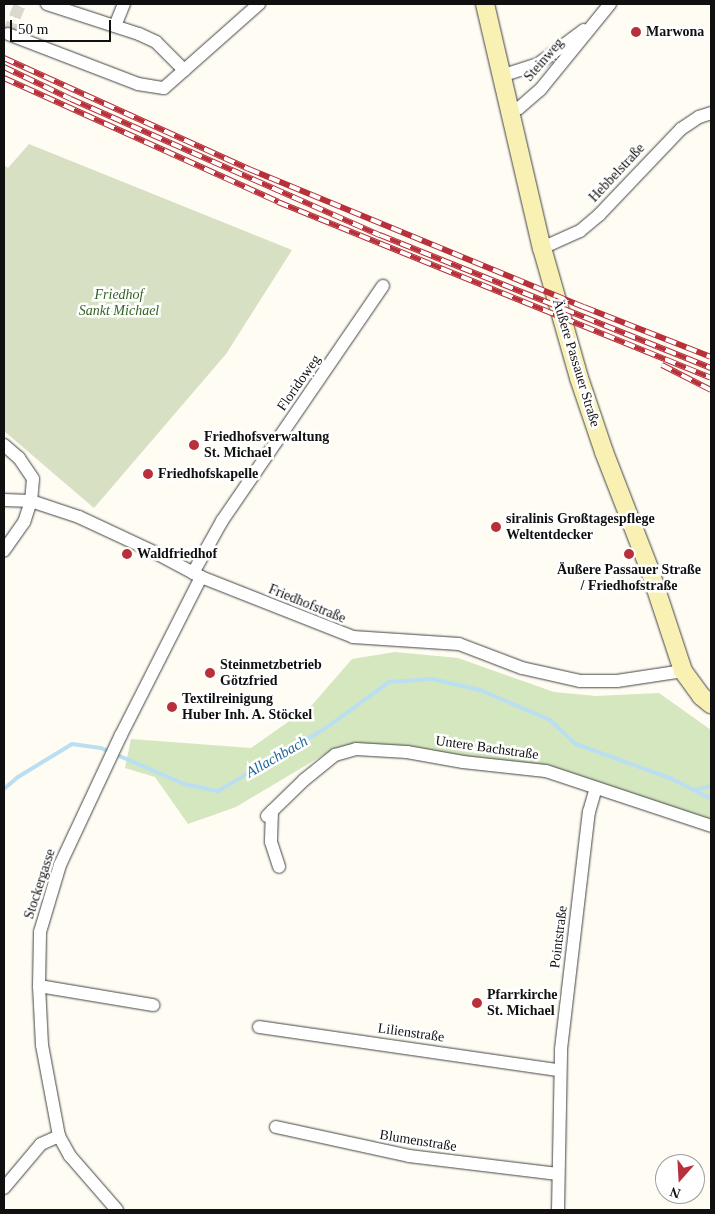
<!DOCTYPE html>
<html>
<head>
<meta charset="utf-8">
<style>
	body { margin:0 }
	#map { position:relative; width:715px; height:1214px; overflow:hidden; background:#fefcf3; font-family:"Times New Roman",serif }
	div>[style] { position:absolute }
	.green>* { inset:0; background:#d4e7be }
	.cemetery>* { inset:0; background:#d8e0c4 }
	.stream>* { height:4px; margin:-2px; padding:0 2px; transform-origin:2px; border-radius:2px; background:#bbdff2 }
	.minor-tunnel>* { height:12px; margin-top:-6px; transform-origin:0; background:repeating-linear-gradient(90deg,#dad9d1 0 12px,transparent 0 18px) }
	.roads { filter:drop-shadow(0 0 1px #434343) drop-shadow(0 0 1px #434343) }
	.minor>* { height:12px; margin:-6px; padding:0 6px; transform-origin:6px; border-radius:6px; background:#fff }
	.secondary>* { height:18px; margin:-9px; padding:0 9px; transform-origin:9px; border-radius:9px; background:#f9f0b3 }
	.rail>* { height:5.5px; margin-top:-2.75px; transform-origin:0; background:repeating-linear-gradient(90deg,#fff 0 11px,#b7303a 0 22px); box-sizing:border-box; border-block:1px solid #b7303a }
	.dots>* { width:14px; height:14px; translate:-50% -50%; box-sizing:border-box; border:2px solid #fff; border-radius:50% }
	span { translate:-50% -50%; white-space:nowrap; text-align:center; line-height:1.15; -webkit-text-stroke:5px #fff; paint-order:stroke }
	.poi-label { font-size:14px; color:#101010; font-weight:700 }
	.left { translate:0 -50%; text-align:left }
	.street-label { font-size:14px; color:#101010 }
	.park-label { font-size:14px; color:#326424; font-style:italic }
	.water-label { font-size:15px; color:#20689a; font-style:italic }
	.frame { position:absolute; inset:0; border:5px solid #101010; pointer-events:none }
	.north { position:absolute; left:655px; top:1154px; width:50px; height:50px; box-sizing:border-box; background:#fff; border:1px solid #9f9f9f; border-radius:50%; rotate:199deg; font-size:14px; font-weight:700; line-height:20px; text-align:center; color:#101010 }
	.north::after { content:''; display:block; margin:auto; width:18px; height:22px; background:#b7303a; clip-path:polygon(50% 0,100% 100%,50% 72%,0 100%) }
	.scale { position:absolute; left:10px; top:20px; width:101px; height:22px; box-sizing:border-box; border:2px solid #101010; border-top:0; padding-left:6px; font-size:15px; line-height:18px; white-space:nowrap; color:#101010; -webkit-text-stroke:4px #fff; paint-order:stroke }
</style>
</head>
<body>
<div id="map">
	<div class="green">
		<i style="clip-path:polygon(395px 652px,458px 658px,554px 692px,596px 696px,659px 693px,711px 730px,711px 819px,544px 767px,465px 759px,393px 745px,356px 743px,335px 748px,236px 807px,188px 824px,155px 777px,125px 768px,131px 739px,251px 748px,312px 705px,352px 659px)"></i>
	</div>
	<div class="cemetery">
		<i style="clip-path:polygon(29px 144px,292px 250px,226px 354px,94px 508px,4px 431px,4px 165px,8px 168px)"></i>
	</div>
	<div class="stream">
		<i style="left:4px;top:789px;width:18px;rotate:-41deg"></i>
		<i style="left:18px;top:777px;width:63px;rotate:-31.4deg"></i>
		<i style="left:72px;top:744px;width:29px;rotate:8deg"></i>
		<i style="left:101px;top:748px;width:90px;rotate:23.4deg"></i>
		<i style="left:184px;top:784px;width:35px;rotate:12deg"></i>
		<i style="left:218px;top:791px;width:125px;rotate:-30.3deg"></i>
		<i style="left:326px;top:728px;width:78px;rotate:-36.1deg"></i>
		<i style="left:389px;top:682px;width:43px;rotate:-4deg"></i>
		<i style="left:432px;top:679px;width:49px;rotate:12.9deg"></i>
		<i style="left:480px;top:690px;width:76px;rotate:23.2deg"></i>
		<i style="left:550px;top:720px;width:35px;rotate:43deg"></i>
		<i style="left:576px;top:744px;width:102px;rotate:20deg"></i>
		<i style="left:672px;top:779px;width:44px;rotate:27.1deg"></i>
		<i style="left:694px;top:790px;width:17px;rotate:-13deg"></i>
	</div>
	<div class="minor-tunnel">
		<i style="left:8px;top:34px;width:32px;rotate:-68deg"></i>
	</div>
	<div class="roads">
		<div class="minor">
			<i style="left:47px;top:4px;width:97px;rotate:18.1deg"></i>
			<i style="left:139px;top:34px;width:19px;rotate:25deg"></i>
			<i style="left:156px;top:42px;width:40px;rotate:45deg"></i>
			<i style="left:115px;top:26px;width:24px;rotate:-68deg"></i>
			<i style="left:8px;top:34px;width:139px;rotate:21deg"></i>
			<i style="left:138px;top:84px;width:26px;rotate:9deg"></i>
			<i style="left:164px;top:88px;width:127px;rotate:-41.5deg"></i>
			<i style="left:501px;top:76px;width:39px;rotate:-18deg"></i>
			<i style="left:538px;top:64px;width:57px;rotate:-36.5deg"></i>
			<i style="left:509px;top:110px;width:10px;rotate:-11deg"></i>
			<i style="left:519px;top:108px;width:28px;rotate:-41deg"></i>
			<i style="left:540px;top:90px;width:111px;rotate:-50.9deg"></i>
			<i style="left:542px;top:248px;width:42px;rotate:-24.1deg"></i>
			<i style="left:580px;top:231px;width:25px;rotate:-40deg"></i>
			<i style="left:599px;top:215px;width:119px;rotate:-46.4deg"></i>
			<i style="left:681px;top:129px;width:22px;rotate:-34deg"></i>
			<i style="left:699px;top:117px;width:13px;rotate:-18deg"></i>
			<i style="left:4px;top:445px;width:20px;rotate:41deg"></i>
			<i style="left:19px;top:458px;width:25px;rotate:56deg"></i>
			<i style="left:33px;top:479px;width:22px;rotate:95deg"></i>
			<i style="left:31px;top:501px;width:22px;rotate:108deg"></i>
			<i style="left:24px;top:522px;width:35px;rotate:125deg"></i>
			<i style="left:4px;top:500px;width:27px;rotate:2deg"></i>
			<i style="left:31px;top:501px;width:51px;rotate:18.4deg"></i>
			<i style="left:79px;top:517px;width:83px;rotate:25deg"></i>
			<i style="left:154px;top:552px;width:53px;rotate:28deg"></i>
			<i style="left:201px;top:577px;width:163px;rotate:21.5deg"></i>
			<i style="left:353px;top:637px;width:106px;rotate:3.8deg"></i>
			<i style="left:459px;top:644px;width:67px;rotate:20.9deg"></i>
			<i style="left:522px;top:668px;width:59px;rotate:12.6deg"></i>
			<i style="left:580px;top:681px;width:37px"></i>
			<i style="left:617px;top:681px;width:67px;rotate:-8.6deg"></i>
			<i style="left:193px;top:573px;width:60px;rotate:-60.9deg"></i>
			<i style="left:222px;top:521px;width:285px;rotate:-55.6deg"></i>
			<i style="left:272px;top:811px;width:31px;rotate:92deg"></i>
			<i style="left:271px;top:842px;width:26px;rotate:72deg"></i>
			<i style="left:267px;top:816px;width:52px;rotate:-44.2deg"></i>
			<i style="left:304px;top:780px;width:40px;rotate:-39deg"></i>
			<i style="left:335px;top:755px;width:22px;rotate:-16deg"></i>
			<i style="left:356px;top:749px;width:51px;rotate:3.4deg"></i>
			<i style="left:407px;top:752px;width:57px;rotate:10.1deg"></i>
			<i style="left:463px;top:762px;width:83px;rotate:6.2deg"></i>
			<i style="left:546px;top:771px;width:174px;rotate:18.4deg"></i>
			<i style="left:39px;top:986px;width:116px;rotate:9.5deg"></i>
			<i style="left:259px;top:1027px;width:303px;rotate:8.2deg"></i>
			<i style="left:276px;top:1127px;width:136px;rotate:12.3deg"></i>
			<i style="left:409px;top:1156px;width:150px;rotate:6.9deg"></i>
			<i style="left:4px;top:1188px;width:57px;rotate:-49.9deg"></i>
			<i style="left:41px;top:1144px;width:20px;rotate:-24deg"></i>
			<i style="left:117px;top:1210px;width:72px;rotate:-131deg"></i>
			<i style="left:70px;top:1156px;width:23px;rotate:-119deg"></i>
			<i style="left:59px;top:1136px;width:93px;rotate:-100.6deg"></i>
			<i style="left:42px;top:1045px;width:59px;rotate:-92.9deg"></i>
			<i style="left:39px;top:986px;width:54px;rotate:-88.9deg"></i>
			<i style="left:40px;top:932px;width:70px;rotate:-73.4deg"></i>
			<i style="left:60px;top:865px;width:144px;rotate:-64.9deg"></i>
			<i style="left:121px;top:735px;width:177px;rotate:-63.1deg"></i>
			<i style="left:558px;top:1210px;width:161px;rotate:-88.9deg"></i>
			<i style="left:561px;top:1049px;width:239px;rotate:-83.3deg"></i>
			<i style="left:589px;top:812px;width:25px;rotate:-74deg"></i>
		</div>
		<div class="secondary">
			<i style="left:485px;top:4px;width:251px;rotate:76.9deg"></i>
			<i style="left:542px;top:248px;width:135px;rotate:74.1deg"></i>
			<i style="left:579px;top:378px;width:78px;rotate:71.3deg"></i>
			<i style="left:604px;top:452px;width:124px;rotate:68.8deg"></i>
			<i style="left:649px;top:568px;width:108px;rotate:71.7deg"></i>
			<i style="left:683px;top:671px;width:31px;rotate:54deg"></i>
			<i style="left:701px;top:696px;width:13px;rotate:39deg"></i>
		</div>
	</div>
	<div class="rail">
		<i style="left:4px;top:58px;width:269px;rotate:24.4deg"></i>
		<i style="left:249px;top:169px;width:362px;rotate:22.4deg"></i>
		<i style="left:584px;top:307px;width:136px;rotate:21.5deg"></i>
		<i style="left:4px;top:67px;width:74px;rotate:25.5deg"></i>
		<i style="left:71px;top:99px;width:338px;rotate:23.8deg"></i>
		<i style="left:380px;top:235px;width:357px;rotate:21.9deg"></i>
		<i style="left:4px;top:78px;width:301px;rotate:24.3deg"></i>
		<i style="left:278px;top:202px;width:467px;rotate:22.1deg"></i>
		<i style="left:662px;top:365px;width:55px;rotate:27deg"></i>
	</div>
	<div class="dots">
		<i style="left:636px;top:32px;background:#b7303a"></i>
		<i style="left:194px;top:445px;background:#b7303a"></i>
		<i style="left:148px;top:474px;background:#b7303a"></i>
		<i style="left:496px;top:527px;background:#b7303a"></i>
		<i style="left:127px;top:554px;background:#b7303a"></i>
		<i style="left:629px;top:554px;background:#b7303a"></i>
		<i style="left:210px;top:673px;background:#b7303a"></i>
		<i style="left:172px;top:707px;background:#b7303a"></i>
		<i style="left:477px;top:1003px;background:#b7303a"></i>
	</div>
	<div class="poi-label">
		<span class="left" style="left:646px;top:32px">Marwona</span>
		<span class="left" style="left:204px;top:445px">Friedhofsverwaltung<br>St. Michael</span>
		<span class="left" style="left:158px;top:474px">Friedhofskapelle</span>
		<span class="left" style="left:506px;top:527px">siralinis Großtagespflege<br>Weltentdecker</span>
		<span class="left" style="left:137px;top:554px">Waldfriedhof</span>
		<span style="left:629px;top:578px">Äußere Passauer Straße<br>/ Friedhofstraße</span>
		<span class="left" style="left:220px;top:673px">Steinmetzbetrieb<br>Götzfried</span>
		<span class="left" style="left:182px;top:707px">Textilreinigung<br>Huber Inh. A. Stöckel</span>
		<span class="left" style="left:487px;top:1003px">Pfarrkirche<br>St. Michael</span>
	</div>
	<div class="street-label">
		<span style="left:544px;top:60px;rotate:-49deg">Steinweg</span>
		<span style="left:617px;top:173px;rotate:-47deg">Hebbelstraße</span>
		<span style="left:576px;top:363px;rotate:73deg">Äußere Passauer Straße</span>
		<span style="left:299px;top:383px;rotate:-55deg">Floridoweg</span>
		<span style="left:307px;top:604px;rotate:22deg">Friedhofstraße</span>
		<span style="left:487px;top:748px;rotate:8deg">Untere Bachstraße</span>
		<span style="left:40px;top:884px;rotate:-72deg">Stockergasse</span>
		<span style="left:559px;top:937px;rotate:-83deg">Pointstraße</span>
		<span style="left:411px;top:1033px;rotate:8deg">Lilienstraße</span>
		<span style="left:418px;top:1141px;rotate:9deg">Blumenstraße</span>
	</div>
	<div class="park-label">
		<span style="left:119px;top:303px">Friedhof<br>Sankt Michael</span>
	</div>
	<div class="water-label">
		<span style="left:277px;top:757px;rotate:-30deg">Allachbach</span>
	</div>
	<div class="frame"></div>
	<div class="north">N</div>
	<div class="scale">50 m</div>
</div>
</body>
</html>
